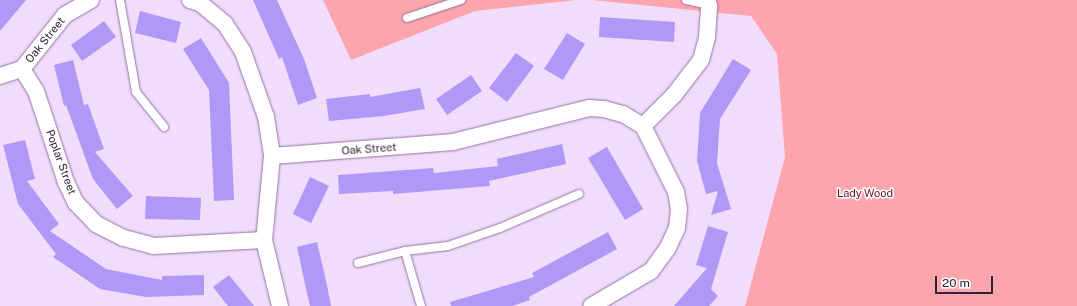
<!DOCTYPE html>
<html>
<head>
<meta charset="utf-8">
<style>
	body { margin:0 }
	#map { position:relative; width:1077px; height:306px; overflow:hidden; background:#f1dcfc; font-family:"Public Sans",sans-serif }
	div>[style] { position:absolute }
	.green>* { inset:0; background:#fca5ac }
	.building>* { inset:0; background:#b099f6 }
	.roads { filter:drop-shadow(0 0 1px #9272a1) drop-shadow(0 0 1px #9272a1) }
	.service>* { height:8px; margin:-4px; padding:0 4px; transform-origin:4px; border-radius:4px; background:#fff }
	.minor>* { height:16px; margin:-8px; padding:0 8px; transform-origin:8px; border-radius:8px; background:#fff }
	span { translate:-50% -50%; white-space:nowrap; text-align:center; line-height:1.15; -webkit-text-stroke:3px #fff; paint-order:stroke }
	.street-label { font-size:11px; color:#302236 }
	.park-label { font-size:11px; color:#620b20 }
	.scale { position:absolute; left:935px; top:276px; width:58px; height:18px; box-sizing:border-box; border:2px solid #302236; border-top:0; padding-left:5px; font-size:12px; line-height:14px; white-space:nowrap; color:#302236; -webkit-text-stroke:3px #fff; paint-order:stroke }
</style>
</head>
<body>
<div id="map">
	<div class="green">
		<i style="clip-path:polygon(323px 0,576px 0,475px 11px,351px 60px)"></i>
		<i style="clip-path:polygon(592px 0,1077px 0,1077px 306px,745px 306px,785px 157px,777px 54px,751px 16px)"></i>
	</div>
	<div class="building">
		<i style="clip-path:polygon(0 0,26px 0,0 31px)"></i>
		<i style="clip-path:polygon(253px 0,277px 0,304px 59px,317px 98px,298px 105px,282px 57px,279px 59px)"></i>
		<i style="clip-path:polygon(140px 11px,181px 22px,176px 43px,135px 33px)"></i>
		<i style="clip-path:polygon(600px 17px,675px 22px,674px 42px,599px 37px)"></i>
		<i style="clip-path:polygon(104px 21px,116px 37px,82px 61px,71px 45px)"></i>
		<i style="clip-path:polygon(567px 33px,585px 44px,563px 80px,544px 69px)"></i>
		<i style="clip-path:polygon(201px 38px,229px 83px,234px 200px,214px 201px,209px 90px,183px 49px)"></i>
		<i style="clip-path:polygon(516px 53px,534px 66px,507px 102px,489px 88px)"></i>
		<i style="clip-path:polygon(733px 59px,751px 70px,720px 119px,717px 163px,731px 209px,711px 215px,718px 191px,706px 194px,697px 161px,700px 113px)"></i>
		<i style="clip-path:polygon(73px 60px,84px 105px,88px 104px,104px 149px,95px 152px,133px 196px,117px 209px,93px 179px,66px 105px,64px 106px,54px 65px)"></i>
		<i style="clip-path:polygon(471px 75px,482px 91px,447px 115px,436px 99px)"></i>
		<i style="clip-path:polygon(420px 88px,425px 109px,384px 116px,329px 121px,326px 99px,370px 94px,370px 97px)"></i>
		<i style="clip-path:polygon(25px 140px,35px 179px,27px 181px,59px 224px,50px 231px,106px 269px,162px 280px,162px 276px,204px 275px,204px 295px,146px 297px,100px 289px,53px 257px,56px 254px,18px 204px,3px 145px)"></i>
		<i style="clip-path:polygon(562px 144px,566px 164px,489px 181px,490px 186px,393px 194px,393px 191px,339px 194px,338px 175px,433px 168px,434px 173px,498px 166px,497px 159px)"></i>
		<i style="clip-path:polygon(607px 147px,643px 209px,625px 220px,588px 158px)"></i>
		<i style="clip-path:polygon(310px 177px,329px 186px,311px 223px,293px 214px)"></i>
		<i style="clip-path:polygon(146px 196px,201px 198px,200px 220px,145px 219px)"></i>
		<i style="clip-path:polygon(708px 226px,728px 232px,711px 289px,718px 296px,709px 306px,674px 306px,707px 268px,696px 265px)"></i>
		<i style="clip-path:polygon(608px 232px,617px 249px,529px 297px,530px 300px,512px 306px,451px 306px,450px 302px,534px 277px,532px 273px)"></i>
		<i style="clip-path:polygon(317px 242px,327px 285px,331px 306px,310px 306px,306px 289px,297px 247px)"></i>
		<i style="clip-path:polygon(229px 275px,242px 291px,254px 306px,228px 306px,213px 287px)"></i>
	</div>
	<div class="roads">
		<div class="service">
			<i style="left:120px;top:0;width:93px;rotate:80.1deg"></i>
			<i style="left:136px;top:92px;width:45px;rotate:51.3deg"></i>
			<i style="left:686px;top:0;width:24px;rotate:12deg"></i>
			<i style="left:407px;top:18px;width:57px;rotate:-18.4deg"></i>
			<i style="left:405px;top:251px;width:57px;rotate:73.8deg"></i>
			<i style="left:358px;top:263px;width:49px;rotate:-14.3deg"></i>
			<i style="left:405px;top:251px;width:43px;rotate:-6.6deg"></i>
			<i style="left:448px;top:246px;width:55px;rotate:-19.1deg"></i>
			<i style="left:500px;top:228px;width:86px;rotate:-23.3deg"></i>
		</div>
		<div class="minor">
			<i style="left:190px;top:0;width:10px;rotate:17deg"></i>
			<i style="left:200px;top:3px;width:33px;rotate:40deg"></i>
			<i style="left:225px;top:24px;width:33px;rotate:57deg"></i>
			<i style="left:243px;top:52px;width:69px;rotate:70.5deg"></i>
			<i style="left:266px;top:117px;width:39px;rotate:81deg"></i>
			<i style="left:272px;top:156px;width:182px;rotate:-4.4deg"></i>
			<i style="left:453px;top:142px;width:140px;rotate:-14deg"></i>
			<i style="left:589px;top:108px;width:15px;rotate:4deg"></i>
			<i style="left:604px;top:109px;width:20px;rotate:15deg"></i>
			<i style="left:623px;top:114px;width:23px;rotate:31deg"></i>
			<i style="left:643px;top:126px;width:74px;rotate:63.4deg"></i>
			<i style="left:676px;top:192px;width:17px;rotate:80deg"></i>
			<i style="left:679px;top:209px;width:19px;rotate:96deg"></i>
			<i style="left:677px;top:228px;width:23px;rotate:115deg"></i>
			<i style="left:667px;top:249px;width:27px;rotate:126deg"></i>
			<i style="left:651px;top:271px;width:69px;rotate:149.7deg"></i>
			<i style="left:22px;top:69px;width:26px;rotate:58deg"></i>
			<i style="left:36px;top:91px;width:96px;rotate:71.8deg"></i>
			<i style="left:66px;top:182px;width:23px;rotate:65deg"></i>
			<i style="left:76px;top:203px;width:29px;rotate:46deg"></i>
			<i style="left:96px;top:224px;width:31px;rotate:27deg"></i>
			<i style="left:124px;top:238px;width:30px;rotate:15deg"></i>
			<i style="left:153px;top:246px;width:111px;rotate:-3.1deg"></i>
			<i style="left:22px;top:69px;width:69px;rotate:-51.5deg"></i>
			<i style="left:65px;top:15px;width:30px;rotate:-30deg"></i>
			<i style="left:0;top:76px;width:23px;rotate:-18deg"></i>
			<i style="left:643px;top:126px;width:44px;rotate:-45deg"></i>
			<i style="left:674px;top:95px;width:44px;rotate:-52.4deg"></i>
			<i style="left:701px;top:60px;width:24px;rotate:-75deg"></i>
			<i style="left:707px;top:37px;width:32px;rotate:-86deg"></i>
			<i style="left:272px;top:156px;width:84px;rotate:95.4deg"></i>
			<i style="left:264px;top:240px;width:68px;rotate:76.4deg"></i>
		</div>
	</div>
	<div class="street-label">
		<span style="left:45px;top:40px;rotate:-51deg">Oak Street</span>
		<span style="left:369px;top:149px;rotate:-4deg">Oak Street</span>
		<span style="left:61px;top:162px;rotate:70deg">Poplar Street</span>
	</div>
	<div class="park-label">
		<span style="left:865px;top:193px">Lady Wood</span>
	</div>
	<div class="scale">20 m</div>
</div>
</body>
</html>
